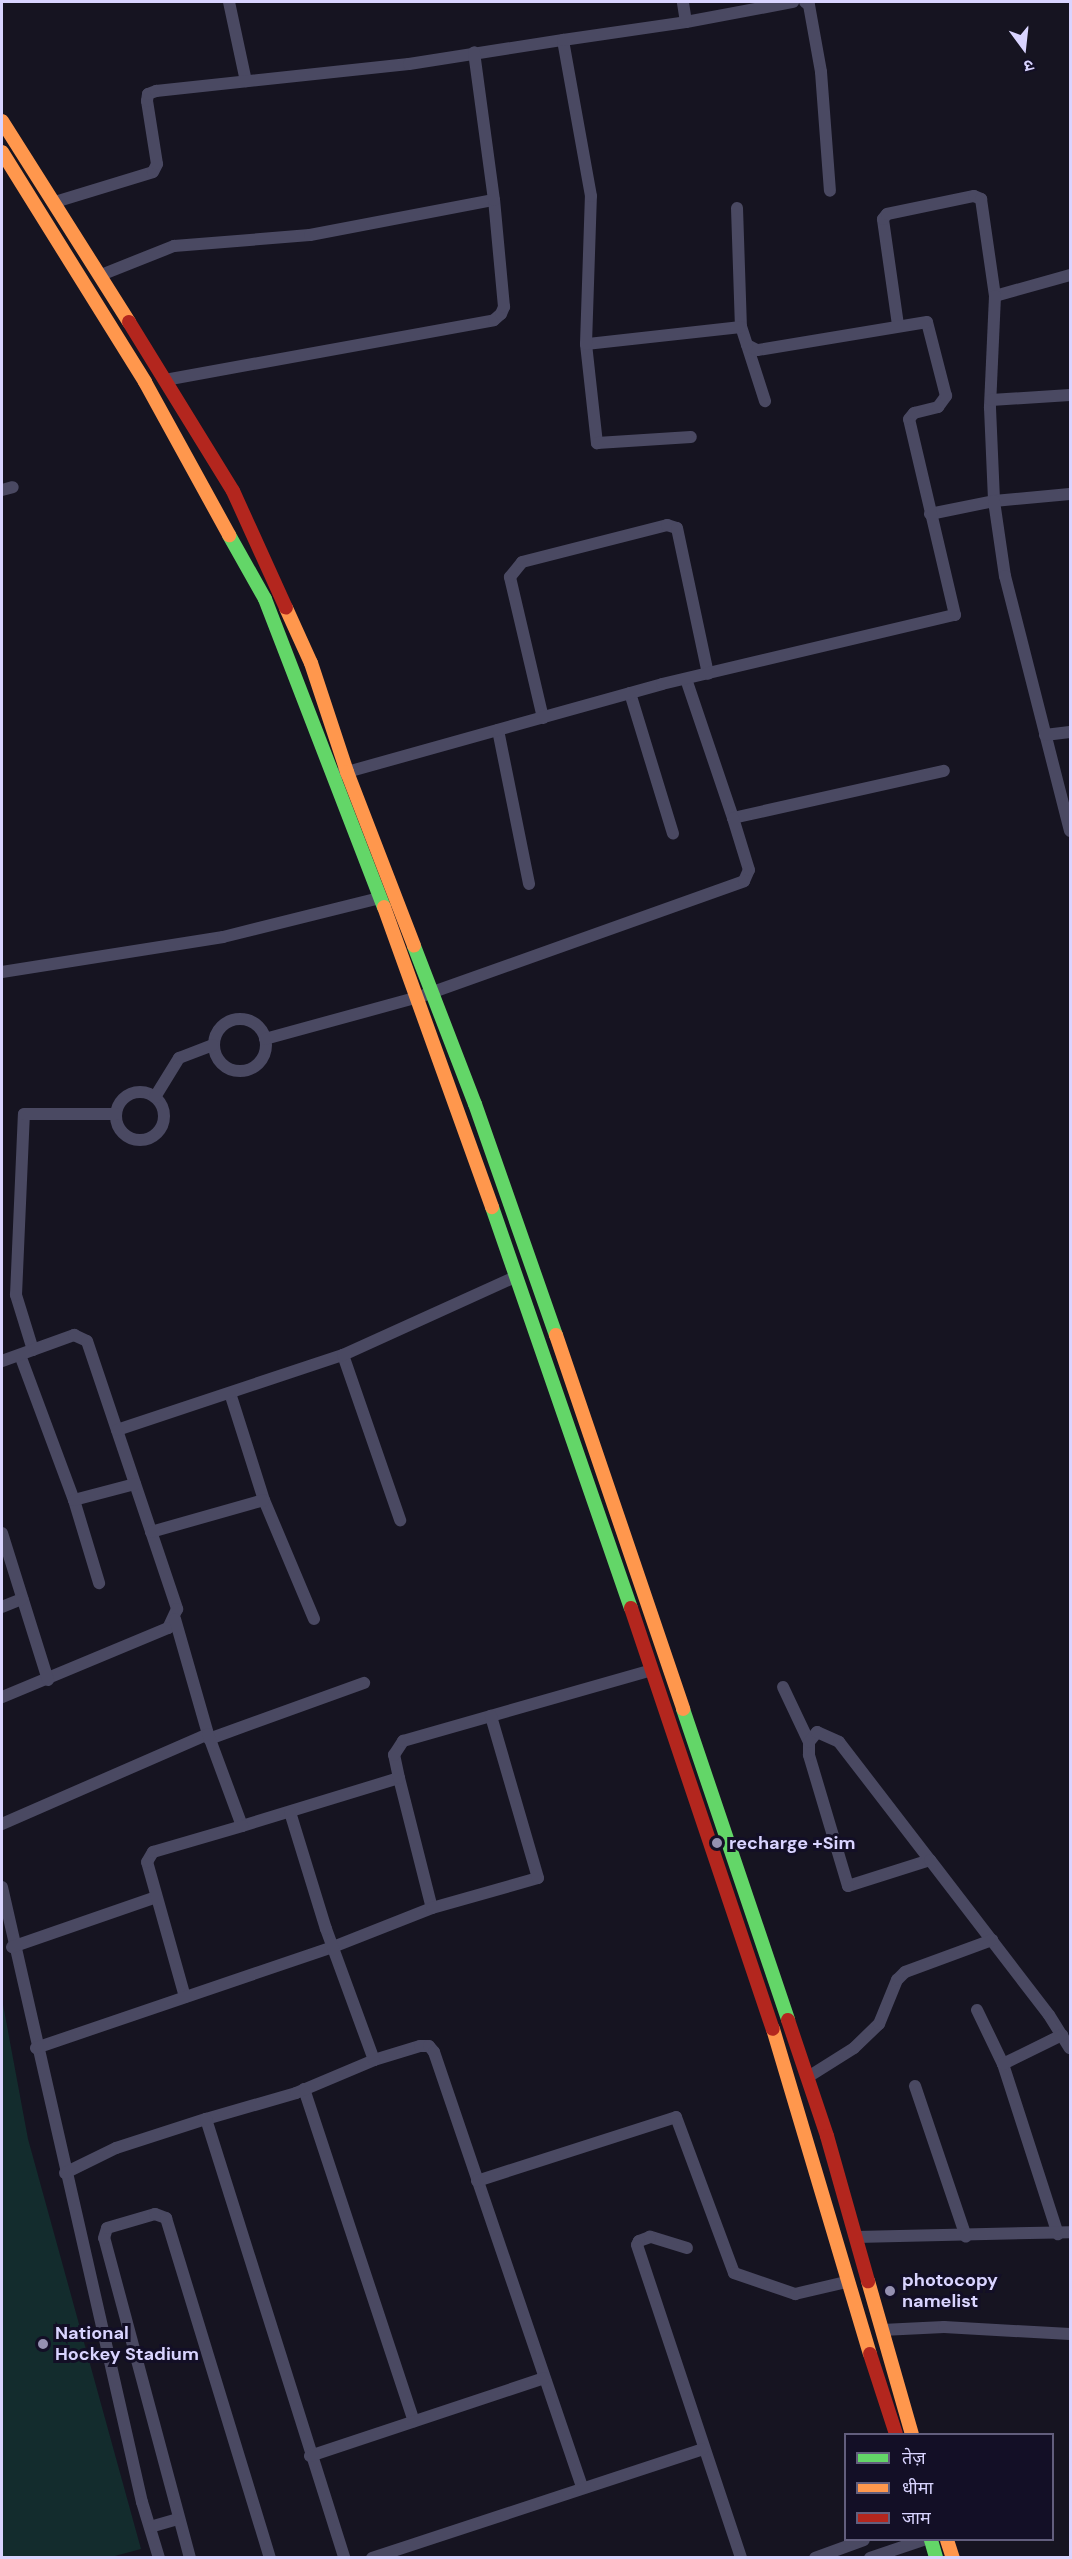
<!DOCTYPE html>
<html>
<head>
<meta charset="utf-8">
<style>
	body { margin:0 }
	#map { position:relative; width:1072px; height:2559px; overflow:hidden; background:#161421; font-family:"DM Sans","Noto Sans Devanagari",sans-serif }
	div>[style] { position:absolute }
	.green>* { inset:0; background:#132c2d }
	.street>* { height:12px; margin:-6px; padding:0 6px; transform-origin:6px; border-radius:6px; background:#4a4962 }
	.street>.ring { margin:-6px; padding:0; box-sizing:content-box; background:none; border:12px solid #4a4962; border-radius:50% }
	.fast>* { height:14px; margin:-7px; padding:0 7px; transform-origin:7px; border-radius:7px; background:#63d668 }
	.slow>* { height:14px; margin:-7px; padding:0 7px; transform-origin:7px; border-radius:7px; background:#ff974d }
	.jam>* { height:14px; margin:-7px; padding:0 7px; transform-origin:7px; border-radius:7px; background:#b3261e }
	.dots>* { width:16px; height:16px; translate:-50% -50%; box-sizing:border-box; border:3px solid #130f26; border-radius:50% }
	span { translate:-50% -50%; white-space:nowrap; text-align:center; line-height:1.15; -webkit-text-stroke:6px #130f26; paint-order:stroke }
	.poi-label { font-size:18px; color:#d9d4ff; font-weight:700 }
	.left { translate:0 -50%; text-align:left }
	.frame { position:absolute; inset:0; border:3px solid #d9d4ff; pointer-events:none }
	.legend { position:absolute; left:844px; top:2433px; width:210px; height:108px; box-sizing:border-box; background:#130f26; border:2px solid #625e7d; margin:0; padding:8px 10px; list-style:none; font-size:18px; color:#d9d4ff }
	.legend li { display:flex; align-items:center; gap:12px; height:30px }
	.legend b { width:30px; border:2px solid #625e7d }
	.north { position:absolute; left:994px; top:18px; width:60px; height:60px; -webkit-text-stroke:4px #130f26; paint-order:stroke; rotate:165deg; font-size:16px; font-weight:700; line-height:24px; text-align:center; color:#d9d4ff }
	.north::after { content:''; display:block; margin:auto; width:21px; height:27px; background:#d9d4ff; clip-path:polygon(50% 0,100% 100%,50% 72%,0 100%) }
</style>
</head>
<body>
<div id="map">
	<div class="green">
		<i style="clip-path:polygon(2px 1999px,28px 2139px,141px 2549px,111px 2557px,2px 2557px)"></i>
	</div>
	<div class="street">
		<i style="left:229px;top:2px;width:81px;rotate:77.9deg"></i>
		<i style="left:805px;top:2px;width:5px;rotate:37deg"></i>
		<i style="left:809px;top:5px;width:68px;rotate:79.8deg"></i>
		<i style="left:821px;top:72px;width:119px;rotate:85.7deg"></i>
		<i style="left:686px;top:22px;width:109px;rotate:-10.6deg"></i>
		<i style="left:55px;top:202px;width:102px;rotate:-17deg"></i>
		<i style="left:153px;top:172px;width:9px;rotate:-63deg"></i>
		<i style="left:157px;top:164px;width:64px;rotate:-99deg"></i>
		<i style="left:147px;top:101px;width:7px;rotate:-82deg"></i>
		<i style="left:148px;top:94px;width:9px;rotate:-21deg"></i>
		<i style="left:156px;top:91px;width:254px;rotate:-6.1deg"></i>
		<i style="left:409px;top:64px;width:156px;rotate:-8.9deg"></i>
		<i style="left:737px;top:208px;width:119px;rotate:88.1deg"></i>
		<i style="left:101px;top:275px;width:79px;rotate:-21.7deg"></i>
		<i style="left:174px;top:246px;width:136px;rotate:-4.6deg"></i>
		<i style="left:310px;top:235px;width:187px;rotate:-10.8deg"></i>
		<i style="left:995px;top:296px;width:78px;rotate:-15.6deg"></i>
		<i style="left:898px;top:325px;width:107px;rotate:-98.1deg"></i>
		<i style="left:883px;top:219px;width:6px;rotate:-51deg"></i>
		<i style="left:887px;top:214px;width:89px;rotate:-11.7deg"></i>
		<i style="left:974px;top:196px;width:8px;rotate:23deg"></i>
		<i style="left:981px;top:199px;width:98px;rotate:81.8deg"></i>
		<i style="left:995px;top:296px;width:112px;rotate:92.6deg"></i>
		<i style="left:990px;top:408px;width:93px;rotate:87.5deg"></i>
		<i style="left:994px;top:501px;width:76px;rotate:-5.3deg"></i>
		<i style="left:586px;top:344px;width:100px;rotate:83.7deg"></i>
		<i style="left:597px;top:443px;width:94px;rotate:-3.7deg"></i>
		<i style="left:747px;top:345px;width:59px;rotate:72.2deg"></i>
		<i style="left:165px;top:380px;width:334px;rotate:-10.3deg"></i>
		<i style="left:494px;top:320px;width:9px;rotate:-41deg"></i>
		<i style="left:501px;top:314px;width:8px;rotate:-67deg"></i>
		<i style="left:504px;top:307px;width:107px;rotate:-95.3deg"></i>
		<i style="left:494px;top:200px;width:149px;rotate:-97.7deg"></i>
		<i style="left:991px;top:400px;width:79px;rotate:-3.6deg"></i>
		<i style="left:2px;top:490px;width:11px;rotate:-15deg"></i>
		<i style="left:930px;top:514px;width:65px;rotate:-11.5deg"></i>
		<i style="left:994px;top:501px;width:76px;rotate:81.7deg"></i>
		<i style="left:1005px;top:576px;width:263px;rotate:75.7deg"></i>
		<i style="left:686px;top:679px;width:147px;rotate:71.3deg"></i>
		<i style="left:733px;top:818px;width:216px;rotate:-12.6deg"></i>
		<i style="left:630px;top:693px;width:147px;rotate:73deg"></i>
		<i style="left:543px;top:718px;width:145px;rotate:-103.2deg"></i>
		<i style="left:510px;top:577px;width:19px;rotate:-51deg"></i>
		<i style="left:522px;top:562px;width:150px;rotate:-14.3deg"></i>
		<i style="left:667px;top:525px;width:10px;rotate:17deg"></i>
		<i style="left:677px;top:528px;width:149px;rotate:78deg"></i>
		<i style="left:498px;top:730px;width:157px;rotate:78.6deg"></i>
		<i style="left:1045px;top:735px;width:25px;rotate:-7deg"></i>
		<i style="left:340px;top:774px;width:334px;rotate:-15.6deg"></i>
		<i style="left:662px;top:684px;width:301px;rotate:-13.3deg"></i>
		<i style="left:955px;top:615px;width:201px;rotate:-103.2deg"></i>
		<i style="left:909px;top:419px;width:8px;rotate:-50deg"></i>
		<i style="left:914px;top:413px;width:25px;rotate:-14deg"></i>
		<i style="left:938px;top:407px;width:14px;rotate:-54deg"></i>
		<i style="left:946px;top:396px;width:76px;rotate:-104.4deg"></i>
		<i style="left:927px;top:322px;width:172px;rotate:170.6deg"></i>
		<i style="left:757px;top:350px;width:11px;rotate:-153deg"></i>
		<i style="left:747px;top:345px;width:19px;rotate:-108deg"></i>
		<i style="left:741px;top:327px;width:156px;rotate:173.7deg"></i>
		<i style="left:586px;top:344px;width:148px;rotate:-88.1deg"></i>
		<i style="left:591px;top:196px;width:158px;rotate:-100.2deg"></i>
		<i style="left:563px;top:40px;width:124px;rotate:-8.3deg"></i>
		<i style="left:686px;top:22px;width:20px;rotate:-99deg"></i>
		<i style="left:2px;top:972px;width:224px;rotate:-9deg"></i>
		<i style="left:223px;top:937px;width:162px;rotate:-14deg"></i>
		<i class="ring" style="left:214px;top:1019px;width:40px;height:40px"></i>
		<i style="left:265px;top:1039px;width:160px;rotate:-15.3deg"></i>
		<i style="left:419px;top:997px;width:345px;rotate:-19.6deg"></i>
		<i style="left:744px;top:881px;width:12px;rotate:-66deg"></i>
		<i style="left:749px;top:870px;width:54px;rotate:-107.1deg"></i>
		<i class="ring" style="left:116px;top:1092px;width:36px;height:36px"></i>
		<i style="left:155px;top:1097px;width:46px;rotate:-58.4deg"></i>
		<i style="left:179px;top:1058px;width:36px;rotate:-21deg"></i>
		<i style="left:33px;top:1350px;width:58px;rotate:-107.2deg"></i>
		<i style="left:16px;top:1295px;width:181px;rotate:-87.5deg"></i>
		<i style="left:24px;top:1114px;width:92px"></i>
		<i style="left:20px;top:1355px;width:155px;rotate:69.6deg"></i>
		<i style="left:74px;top:1500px;width:87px;rotate:73.2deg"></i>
		<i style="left:343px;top:1355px;width:175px;rotate:70.9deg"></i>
		<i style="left:2px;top:1361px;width:77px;rotate:-19.9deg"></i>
		<i style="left:74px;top:1335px;width:14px;rotate:25deg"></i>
		<i style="left:87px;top:1341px;width:283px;rotate:71.4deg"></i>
		<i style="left:177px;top:1609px;width:21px;rotate:115deg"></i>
		<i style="left:168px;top:1628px;width:180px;rotate:157.4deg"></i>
		<i style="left:230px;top:1393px;width:112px;rotate:72.4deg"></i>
		<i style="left:264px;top:1500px;width:129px;rotate:67.2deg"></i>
		<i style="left:117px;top:1430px;width:238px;rotate:-18.4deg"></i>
		<i style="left:343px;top:1355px;width:189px;rotate:-24.4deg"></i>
		<i style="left:74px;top:1500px;width:63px;rotate:-14.7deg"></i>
		<i style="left:151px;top:1532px;width:117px;rotate:-15.8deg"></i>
		<i style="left:2px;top:1533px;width:154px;rotate:72.6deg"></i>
		<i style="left:2px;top:1607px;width:22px;rotate:-22deg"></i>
		<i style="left:175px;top:1619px;width:120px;rotate:74deg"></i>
		<i style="left:783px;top:1687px;width:61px;rotate:64.7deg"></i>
		<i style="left:209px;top:1739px;width:165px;rotate:-19.9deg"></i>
		<i style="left:399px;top:1778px;width:134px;rotate:75.8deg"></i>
		<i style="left:2px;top:1824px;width:225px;rotate:-23.6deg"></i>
		<i style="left:208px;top:1734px;width:98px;rotate:69.7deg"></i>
		<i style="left:242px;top:1826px;width:164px;rotate:-17deg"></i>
		<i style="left:399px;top:1778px;width:24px;rotate:-102deg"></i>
		<i style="left:394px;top:1755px;width:17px;rotate:-57deg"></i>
		<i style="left:403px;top:1741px;width:259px;rotate:-15.9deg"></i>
		<i style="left:930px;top:1860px;width:86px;rotate:162.4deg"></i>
		<i style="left:848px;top:1886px;width:137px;rotate:-106.6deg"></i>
		<i style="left:809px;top:1755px;width:13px;rotate:-90deg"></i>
		<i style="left:809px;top:1742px;width:13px;rotate:-51deg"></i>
		<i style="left:817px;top:1732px;width:24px;rotate:24deg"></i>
		<i style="left:839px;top:1742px;width:149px;rotate:52.4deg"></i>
		<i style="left:930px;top:1860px;width:195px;rotate:52.5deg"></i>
		<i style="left:1049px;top:2015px;width:39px;rotate:58deg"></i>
		<i style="left:2px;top:1887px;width:631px;rotate:77.18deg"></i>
		<i style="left:142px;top:2502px;width:59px;rotate:73.1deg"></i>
		<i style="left:12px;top:1947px;width:152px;rotate:-19.1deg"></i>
		<i style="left:185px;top:1997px;width:140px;rotate:-105.7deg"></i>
		<i style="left:147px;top:1862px;width:12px;rotate:-59deg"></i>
		<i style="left:153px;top:1852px;width:93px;rotate:-16.3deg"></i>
		<i style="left:977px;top:2010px;width:60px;rotate:64.3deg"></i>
		<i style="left:1003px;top:2064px;width:179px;rotate:72.1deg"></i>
		<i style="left:36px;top:2048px;width:314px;rotate:-18.8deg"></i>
		<i style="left:333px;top:1947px;width:106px;rotate:-21.5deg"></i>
		<i style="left:432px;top:1908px;width:110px;rotate:-15.8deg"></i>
		<i style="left:538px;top:1878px;width:169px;rotate:-106.2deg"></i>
		<i style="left:374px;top:2060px;width:48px;rotate:-16.9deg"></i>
		<i style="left:420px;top:2046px;width:9px"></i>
		<i style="left:429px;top:2046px;width:8px;rotate:50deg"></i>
		<i style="left:434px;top:2052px;width:459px;rotate:71.2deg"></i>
		<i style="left:1003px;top:2064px;width:66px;rotate:-26.2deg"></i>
		<i style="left:808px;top:2077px;width:54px;rotate:-32.2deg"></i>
		<i style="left:854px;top:2048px;width:35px;rotate:-44deg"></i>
		<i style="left:879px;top:2024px;width:48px;rotate:-67.8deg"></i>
		<i style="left:897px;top:1980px;width:11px;rotate:-45deg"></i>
		<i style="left:905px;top:1972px;width:93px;rotate:-20.2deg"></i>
		<i style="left:915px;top:2086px;width:159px;rotate:71.3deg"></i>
		<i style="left:304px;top:2089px;width:350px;rotate:71.7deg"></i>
		<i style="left:206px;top:2119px;width:94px;rotate:-16.1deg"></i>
		<i style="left:296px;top:2093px;width:85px;rotate:-22.9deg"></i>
		<i style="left:374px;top:2060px;width:140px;rotate:-110.1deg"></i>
		<i style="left:326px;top:1929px;width:122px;rotate:-107.1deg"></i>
		<i style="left:65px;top:2173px;width:57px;rotate:-26.1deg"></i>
		<i style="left:116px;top:2148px;width:95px;rotate:-17.9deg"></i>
		<i style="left:206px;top:2119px;width:460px;rotate:72.5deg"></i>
		<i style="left:477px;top:2181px;width:209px;rotate:-17.8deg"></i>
		<i style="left:676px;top:2117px;width:166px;rotate:69.6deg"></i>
		<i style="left:734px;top:2273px;width:65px;rotate:19deg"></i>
		<i style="left:795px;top:2294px;width:52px;rotate:-13.2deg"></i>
		<i style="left:856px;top:2237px;width:214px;rotate:-1.3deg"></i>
		<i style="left:687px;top:2248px;width:39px;rotate:-163deg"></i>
		<i style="left:650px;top:2237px;width:12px;rotate:160deg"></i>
		<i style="left:639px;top:2241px;width:4px;rotate:117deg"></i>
		<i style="left:637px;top:2245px;width:330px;rotate:71.6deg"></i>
		<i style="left:882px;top:2330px;width:62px;rotate:-2.8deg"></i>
		<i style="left:944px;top:2327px;width:126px;rotate:3.2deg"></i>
		<i style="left:310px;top:2456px;width:247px;rotate:-18.4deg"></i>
		<i style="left:150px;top:2527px;width:29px;rotate:-16deg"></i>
		<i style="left:190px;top:2558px;width:331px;rotate:-105deg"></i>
		<i style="left:104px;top:2238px;width:10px;rotate:-73deg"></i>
		<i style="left:107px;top:2228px;width:50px;rotate:-16.3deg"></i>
		<i style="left:155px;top:2214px;width:12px;rotate:20deg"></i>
		<i style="left:166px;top:2218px;width:356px;rotate:73deg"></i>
		<i style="left:372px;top:2558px;width:348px;rotate:-18.2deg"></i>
		<i style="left:815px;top:2558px;width:52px;rotate:-20.2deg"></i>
		<i style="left:870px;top:2558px;width:56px;rotate:-18.8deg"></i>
	</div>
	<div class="fast">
		<i style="left:229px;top:535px;width:73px;rotate:60.6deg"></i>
		<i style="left:265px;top:599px;width:330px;rotate:68.9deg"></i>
		<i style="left:414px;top:946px;width:169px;rotate:68.9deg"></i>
		<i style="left:475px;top:1104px;width:245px;rotate:70.7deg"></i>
		<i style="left:492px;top:1207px;width:424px;rotate:70.9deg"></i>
		<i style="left:683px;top:1709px;width:328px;rotate:71.3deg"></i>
		<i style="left:931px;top:2540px;width:19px;rotate:74deg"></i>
	</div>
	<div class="slow">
		<i style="left:2px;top:121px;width:238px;rotate:57.7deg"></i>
		<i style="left:2px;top:152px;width:271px;rotate:58.1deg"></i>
		<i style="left:145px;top:382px;width:175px;rotate:61.2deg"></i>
		<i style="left:286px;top:608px;width:60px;rotate:65.6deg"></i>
		<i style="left:311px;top:663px;width:115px;rotate:71.7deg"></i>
		<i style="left:347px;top:772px;width:186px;rotate:68.9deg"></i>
		<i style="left:384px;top:907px;width:319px;rotate:70.2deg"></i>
		<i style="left:556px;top:1335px;width:395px;rotate:71.2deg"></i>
		<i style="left:773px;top:2029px;width:339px;rotate:73.4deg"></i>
		<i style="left:868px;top:2281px;width:159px;rotate:74deg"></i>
		<i style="left:947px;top:2540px;width:19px;rotate:72deg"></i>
	</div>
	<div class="jam">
		<i style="left:129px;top:322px;width:198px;rotate:58.4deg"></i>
		<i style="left:233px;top:491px;width:128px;rotate:65.6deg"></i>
		<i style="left:631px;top:1608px;width:444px;rotate:71.4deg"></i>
		<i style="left:788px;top:2020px;width:122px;rotate:71.4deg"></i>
		<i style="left:827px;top:2136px;width:151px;rotate:74.2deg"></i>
		<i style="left:870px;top:2354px;width:84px;rotate:72deg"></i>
	</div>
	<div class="dots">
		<i style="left:717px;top:1843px;background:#9591b1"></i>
		<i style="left:890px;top:2291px;background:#9591b1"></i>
		<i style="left:43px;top:2344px;background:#9591b1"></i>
	</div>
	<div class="poi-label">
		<span class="left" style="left:729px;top:1843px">recharge +Sim</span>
		<span class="left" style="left:902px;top:2291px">photocopy<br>namelist</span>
		<span class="left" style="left:55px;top:2344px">National<br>Hockey Stadium</span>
	</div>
	<div class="frame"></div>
	<ul class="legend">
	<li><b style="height:8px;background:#63d668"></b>तेज़</li>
	<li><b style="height:8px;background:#ff974d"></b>धीमा</li>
	<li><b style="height:8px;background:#b3261e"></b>जाम</li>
	</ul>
	<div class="north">उ</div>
</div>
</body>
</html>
